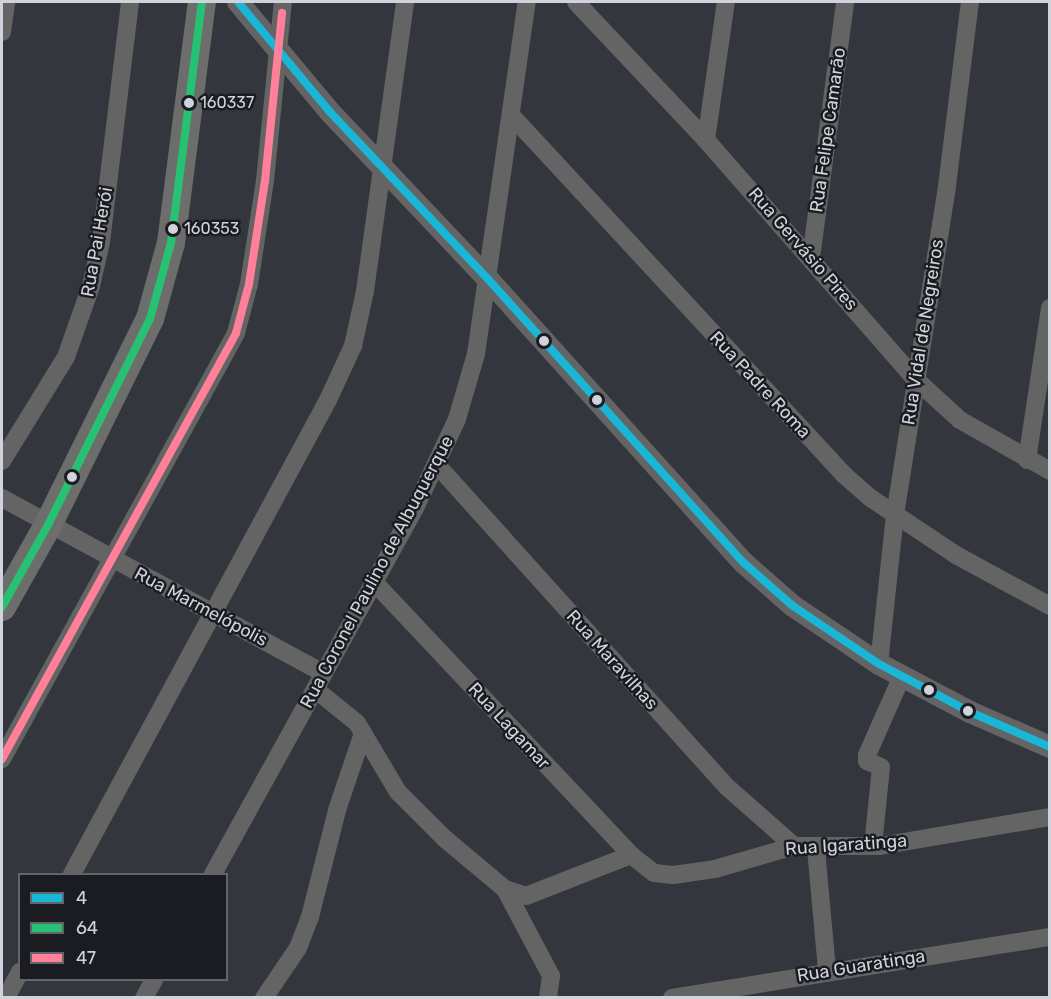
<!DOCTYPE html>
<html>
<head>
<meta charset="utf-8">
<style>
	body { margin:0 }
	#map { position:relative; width:1051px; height:999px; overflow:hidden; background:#33363c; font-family:Rubik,sans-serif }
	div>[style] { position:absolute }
	.minor>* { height:18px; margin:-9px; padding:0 9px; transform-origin:9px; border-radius:9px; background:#636463 }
	.tertiary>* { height:22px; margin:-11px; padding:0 11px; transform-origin:11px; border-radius:11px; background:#636463 }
	.primary>* { height:28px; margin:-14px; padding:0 14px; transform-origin:14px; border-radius:14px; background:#6d6e6c }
	.bus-1>* { height:8px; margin:-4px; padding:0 4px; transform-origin:4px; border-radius:4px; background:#1ab6d8 }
	.bus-2>* { height:8px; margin:-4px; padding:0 4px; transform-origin:4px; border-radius:4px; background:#26c172 }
	.bus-3>* { height:8px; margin:-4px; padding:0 4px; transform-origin:4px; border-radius:4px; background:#ff8098 }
	.dots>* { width:16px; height:16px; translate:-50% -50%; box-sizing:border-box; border:3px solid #1a1c21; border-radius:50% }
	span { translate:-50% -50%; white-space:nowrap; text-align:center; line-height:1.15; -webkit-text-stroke:5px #1a1c21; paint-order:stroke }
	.bus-label { font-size:16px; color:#d0d3db }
	.left { translate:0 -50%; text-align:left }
	.street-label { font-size:18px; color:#d0d3db }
	.frame { position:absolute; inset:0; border:3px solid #d0d3db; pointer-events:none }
	.legend { position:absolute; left:18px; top:873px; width:210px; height:108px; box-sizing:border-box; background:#1a1c21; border:2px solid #63656b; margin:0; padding:8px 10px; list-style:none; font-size:18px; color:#d0d3db }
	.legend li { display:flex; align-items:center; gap:12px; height:30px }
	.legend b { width:30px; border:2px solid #63656b }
</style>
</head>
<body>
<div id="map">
	<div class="minor">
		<i style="left:576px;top:2px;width:190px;rotate:46.7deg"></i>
		<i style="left:706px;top:140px;width:316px;rotate:48.8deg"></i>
		<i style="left:914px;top:378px;width:62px;rotate:42.4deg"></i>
		<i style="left:960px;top:420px;width:103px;rotate:29.5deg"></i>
		<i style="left:2px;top:32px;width:30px;rotate:-82deg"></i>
		<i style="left:511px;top:115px;width:489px;rotate:47.2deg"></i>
		<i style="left:843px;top:474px;width:38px;rotate:41deg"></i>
		<i style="left:872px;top:499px;width:101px;rotate:33.7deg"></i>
		<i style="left:956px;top:555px;width:107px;rotate:28.5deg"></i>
		<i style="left:706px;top:140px;width:139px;rotate:-81.8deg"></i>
		<i style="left:811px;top:258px;width:258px;rotate:-82.4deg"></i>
		<i style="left:1027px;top:460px;width:154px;rotate:-81.4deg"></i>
		<i style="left:2px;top:461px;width:122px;rotate:-58.4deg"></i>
		<i style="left:66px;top:357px;width:75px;rotate:-70.6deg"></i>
		<i style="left:91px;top:286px;width:45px;rotate:-77.2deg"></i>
		<i style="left:101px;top:242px;width:242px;rotate:-83.1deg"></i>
		<i style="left:437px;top:465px;width:433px;rotate:48deg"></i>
		<i style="left:727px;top:787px;width:89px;rotate:41.4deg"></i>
		<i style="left:2px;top:498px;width:366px;rotate:28.6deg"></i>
		<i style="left:373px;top:581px;width:376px;rotate:46.7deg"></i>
		<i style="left:631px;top:855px;width:29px;rotate:38deg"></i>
		<i style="left:654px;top:873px;width:19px;rotate:6deg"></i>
		<i style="left:673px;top:875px;width:42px;rotate:-8.1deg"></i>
		<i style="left:715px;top:869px;width:82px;rotate:-16.2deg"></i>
		<i style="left:794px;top:846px;width:86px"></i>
		<i style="left:880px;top:846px;width:172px;rotate:-9.7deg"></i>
		<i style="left:879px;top:664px;width:150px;rotate:-83.9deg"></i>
		<i style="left:895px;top:515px;width:333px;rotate:-81deg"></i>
		<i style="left:947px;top:186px;width:185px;rotate:-82.9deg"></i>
		<i style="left:315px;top:689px;width:54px;rotate:39deg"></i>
		<i style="left:357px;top:723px;width:80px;rotate:59.3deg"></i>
		<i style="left:398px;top:792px;width:65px;rotate:45deg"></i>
		<i style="left:444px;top:838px;width:80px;rotate:39.9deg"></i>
		<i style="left:505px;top:889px;width:22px;rotate:18deg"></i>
		<i style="left:526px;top:896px;width:113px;rotate:-21.3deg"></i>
		<i style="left:2px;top:759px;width:486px;rotate:-61.2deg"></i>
		<i style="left:236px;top:333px;width:51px;rotate:-75.1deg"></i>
		<i style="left:249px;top:284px;width:104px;rotate:-81.2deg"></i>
		<i style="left:265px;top:181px;width:180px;rotate:-84.3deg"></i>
		<i style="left:873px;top:846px;width:79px;rotate:-84.2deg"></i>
		<i style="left:881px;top:767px;width:15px;rotate:-157deg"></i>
		<i style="left:867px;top:761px;width:6px;rotate:-90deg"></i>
		<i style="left:867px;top:755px;width:86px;rotate:-66.1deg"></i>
		<i style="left:816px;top:849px;width:122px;rotate:84.8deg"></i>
		<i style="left:72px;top:874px;width:539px;rotate:-61.63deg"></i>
		<i style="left:328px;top:400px;width:60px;rotate:-65.2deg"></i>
		<i style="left:353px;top:346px;width:56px;rotate:-77.7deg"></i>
		<i style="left:365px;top:291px;width:292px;rotate:-82.1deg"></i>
		<i style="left:213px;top:874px;width:418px;rotate:-61.1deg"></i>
		<i style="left:415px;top:508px;width:98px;rotate:-64.7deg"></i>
		<i style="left:457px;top:419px;width:68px;rotate:-73.7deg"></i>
		<i style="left:476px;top:354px;width:356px;rotate:-81.8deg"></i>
		<i style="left:505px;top:889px;width:98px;rotate:62.1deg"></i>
		<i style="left:551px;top:976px;width:22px;rotate:98deg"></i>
		<i style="left:6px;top:998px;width:30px;rotate:-62deg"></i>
		<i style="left:144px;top:998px;width:21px;rotate:-61deg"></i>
		<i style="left:264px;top:998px;width:60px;rotate:-55.8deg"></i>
		<i style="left:298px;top:948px;width:33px;rotate:-69deg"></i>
		<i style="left:310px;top:917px;width:110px;rotate:-75.8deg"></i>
		<i style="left:337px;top:810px;width:81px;rotate:-71.3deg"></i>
		<i style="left:672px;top:998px;width:383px;rotate:-9.2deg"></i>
	</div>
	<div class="tertiary">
		<i style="left:238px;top:2px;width:142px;rotate:50.1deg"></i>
		<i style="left:329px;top:111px;width:231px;rotate:46.6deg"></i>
		<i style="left:488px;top:279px;width:382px;rotate:48deg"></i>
		<i style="left:744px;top:563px;width:65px;rotate:41.3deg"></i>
		<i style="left:793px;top:606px;width:104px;rotate:34deg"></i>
		<i style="left:879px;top:664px;width:103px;rotate:27.8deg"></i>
		<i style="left:970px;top:712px;width:87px;rotate:23.6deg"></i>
	</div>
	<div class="primary">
		<i style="left:2px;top:607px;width:94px;rotate:-60.7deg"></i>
		<i style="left:48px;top:525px;width:230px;rotate:-63.7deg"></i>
		<i style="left:150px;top:319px;width:79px;rotate:-74.6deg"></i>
		<i style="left:171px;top:243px;width:243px;rotate:-82.7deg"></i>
	</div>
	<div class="bus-1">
		<i style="left:238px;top:2px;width:142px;rotate:50.1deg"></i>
		<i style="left:329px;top:111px;width:231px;rotate:46.6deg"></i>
		<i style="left:488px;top:279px;width:382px;rotate:48deg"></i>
		<i style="left:744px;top:563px;width:65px;rotate:41.3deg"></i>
		<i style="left:793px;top:606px;width:104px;rotate:34deg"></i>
		<i style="left:879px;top:664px;width:103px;rotate:27.8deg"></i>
		<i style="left:970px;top:712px;width:87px;rotate:23.6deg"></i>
	</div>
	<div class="bus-2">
		<i style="left:2px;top:607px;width:94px;rotate:-60.7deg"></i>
		<i style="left:48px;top:525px;width:230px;rotate:-63.7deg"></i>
		<i style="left:150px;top:319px;width:79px;rotate:-74.6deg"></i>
		<i style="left:171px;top:243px;width:243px;rotate:-82.7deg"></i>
	</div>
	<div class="bus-3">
		<i style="left:2px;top:759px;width:486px;rotate:-61.2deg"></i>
		<i style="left:236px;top:333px;width:51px;rotate:-75.1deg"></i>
		<i style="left:249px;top:284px;width:104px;rotate:-81.2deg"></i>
		<i style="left:265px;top:181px;width:169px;rotate:-84.2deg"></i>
	</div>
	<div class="dots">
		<i style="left:189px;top:103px;background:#d0d3db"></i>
		<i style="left:173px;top:229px;background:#d0d3db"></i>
		<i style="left:544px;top:341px;background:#d0d3db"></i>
		<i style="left:597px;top:400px;background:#d0d3db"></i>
		<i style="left:72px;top:477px;background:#d0d3db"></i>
		<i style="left:929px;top:690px;background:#d0d3db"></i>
		<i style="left:968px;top:711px;background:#d0d3db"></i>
	</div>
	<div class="bus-label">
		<span class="left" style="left:200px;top:103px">160337</span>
		<span class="left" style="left:184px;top:229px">160353</span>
	</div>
	<div class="street-label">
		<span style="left:828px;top:130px;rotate:-82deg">Rua Felipe Camarão</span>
		<span style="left:97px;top:242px;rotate:-80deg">Rua Pai Herói</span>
		<span style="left:803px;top:249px;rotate:49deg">Rua Gervásio Pires</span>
		<span style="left:923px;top:332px;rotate:-81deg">Rua Vidal de Negreiros</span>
		<span style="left:760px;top:385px;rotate:47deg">Rua Padre Roma</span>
		<span style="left:377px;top:572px;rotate:-62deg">Rua Coronel Paulino de Albuquerque</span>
		<span style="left:201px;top:607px;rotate:28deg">Rua Marmelópolis</span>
		<span style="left:612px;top:660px;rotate:48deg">Rua Maravilhas</span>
		<span style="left:509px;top:726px;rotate:47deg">Rua Lagamar</span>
		<span style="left:846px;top:845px;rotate:-4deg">Rua Igaratinga</span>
		<span style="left:861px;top:966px;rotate:-9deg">Rua Guaratinga</span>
	</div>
	<div class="frame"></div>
	<ul class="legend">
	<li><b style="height:8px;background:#1ab6d8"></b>4</li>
	<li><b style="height:8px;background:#26c172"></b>64</li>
	<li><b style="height:8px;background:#ff8098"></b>47</li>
	</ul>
</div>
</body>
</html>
